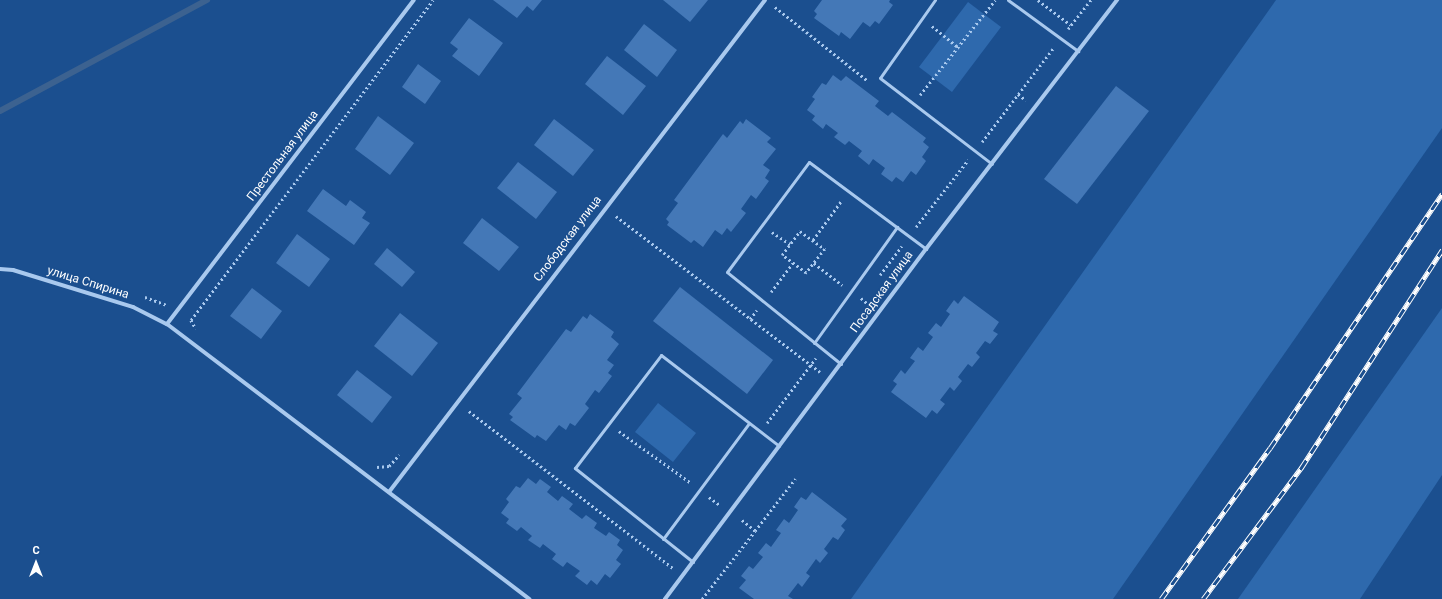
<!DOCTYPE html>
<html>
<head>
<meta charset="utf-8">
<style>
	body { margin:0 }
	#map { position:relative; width:1442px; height:599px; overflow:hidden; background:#1b4f8f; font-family:Roboto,sans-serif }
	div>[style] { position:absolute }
	.green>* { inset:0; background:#2e69ad }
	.stream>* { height:6px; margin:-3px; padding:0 3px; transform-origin:3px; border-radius:3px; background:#3c6290 }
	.building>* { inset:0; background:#4478b7 }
	.path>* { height:2.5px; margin-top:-1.25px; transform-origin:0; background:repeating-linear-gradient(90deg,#a9c9ee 0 2px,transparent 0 5px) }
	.lane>* { height:3px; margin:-1.5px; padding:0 1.5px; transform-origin:1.5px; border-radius:1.5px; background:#a9c9ee }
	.street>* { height:4px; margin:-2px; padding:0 2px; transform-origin:2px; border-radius:2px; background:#a9c9ee }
	.rail>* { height:4.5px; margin-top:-2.25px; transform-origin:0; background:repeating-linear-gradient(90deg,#1b4f8f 0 9px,#fff 0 18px); box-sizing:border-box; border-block:1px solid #fff }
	span { translate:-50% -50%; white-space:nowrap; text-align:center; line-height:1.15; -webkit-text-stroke:3px #1b4f8f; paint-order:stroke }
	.street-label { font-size:12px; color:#fff }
	.north { position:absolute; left:16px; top:543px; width:40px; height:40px; -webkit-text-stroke:3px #1b4f8f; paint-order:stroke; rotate:0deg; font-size:11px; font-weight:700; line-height:16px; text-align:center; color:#fff }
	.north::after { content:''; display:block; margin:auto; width:14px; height:18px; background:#fff; clip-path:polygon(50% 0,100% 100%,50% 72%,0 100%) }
</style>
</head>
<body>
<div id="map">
	<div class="green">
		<i style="clip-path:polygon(1276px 0,1442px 0,1442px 128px,1113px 599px,851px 599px)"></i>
		<i style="clip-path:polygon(968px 2px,1001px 27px,952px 92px,919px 67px)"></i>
		<i style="clip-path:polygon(1442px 308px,1442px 475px,1360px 599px,1238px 599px)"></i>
		<i style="clip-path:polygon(658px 403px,696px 433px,673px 462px,635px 432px)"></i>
	</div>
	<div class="stream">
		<i style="left:0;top:111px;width:235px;rotate:-28.2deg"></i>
	</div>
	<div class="building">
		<i style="clip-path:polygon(493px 0,542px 0,533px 11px,527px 6px,517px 18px)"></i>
		<i style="clip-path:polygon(663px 0,708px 0,690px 22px)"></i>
		<i style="clip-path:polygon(822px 0,890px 0,889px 2px,893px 5px,879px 24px,875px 21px,870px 27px,863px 22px,850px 39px,841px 32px,839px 36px,814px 18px,817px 14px,814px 11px)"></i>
		<i style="clip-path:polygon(469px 18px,503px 43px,479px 76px,452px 56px,458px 49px,450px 43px)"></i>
		<i style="clip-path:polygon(644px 24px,677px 50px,657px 77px,624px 50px)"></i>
		<i style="clip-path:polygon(607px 56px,646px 86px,623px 115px,585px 84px)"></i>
		<i style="clip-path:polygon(418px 64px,441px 81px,425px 104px,402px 87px)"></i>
		<i style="clip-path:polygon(833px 75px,841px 81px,846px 76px,879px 101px,875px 106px,888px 116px,892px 112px,926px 138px,923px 142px,929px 147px,922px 157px,926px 161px,916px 175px,911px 171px,903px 182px,896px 177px,892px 182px,881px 174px,885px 168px,873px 159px,869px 165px,858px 156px,862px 151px,849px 141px,845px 145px,834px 137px,838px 133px,826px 124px,823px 129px,812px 120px,815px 116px,807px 110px,815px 99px,812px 97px,822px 83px,826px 85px)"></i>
		<i style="clip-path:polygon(1116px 86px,1149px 111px,1077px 204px,1044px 179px)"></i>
		<i style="clip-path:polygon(378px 116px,414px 143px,390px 175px,355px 149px)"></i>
		<i style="clip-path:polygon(554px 119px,594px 150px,573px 176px,534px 145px)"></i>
		<i style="clip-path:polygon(746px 119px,771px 138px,767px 142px,776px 149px,763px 165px,770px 170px,765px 178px,769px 181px,756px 199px,751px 195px,741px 209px,746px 213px,731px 232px,727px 228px,722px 235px,715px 230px,703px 247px,694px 240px,691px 243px,667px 225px,669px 222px,666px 219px,678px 203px,674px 200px,723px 134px,727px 138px,740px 121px,743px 124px)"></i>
		<i style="clip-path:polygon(518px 162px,557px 192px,536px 219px,497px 188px)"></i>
		<i style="clip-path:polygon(323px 189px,346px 206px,350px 200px,366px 212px,362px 218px,370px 223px,354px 245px,307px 211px)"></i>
		<i style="clip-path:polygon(482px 218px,519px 247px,499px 271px,463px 243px)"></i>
		<i style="clip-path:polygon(297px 234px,330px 259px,309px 287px,276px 263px)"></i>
		<i style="clip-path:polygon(387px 248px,415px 272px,402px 287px,374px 264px)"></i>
		<i style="clip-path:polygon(680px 287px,773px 360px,747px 394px,653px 321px)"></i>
		<i style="clip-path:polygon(252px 288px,282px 311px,261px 339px,230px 316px)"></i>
		<i style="clip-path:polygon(964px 296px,999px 322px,993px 331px,998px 334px,990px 344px,985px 341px,976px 353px,980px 357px,972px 367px,968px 364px,958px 377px,962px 381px,954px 391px,950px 387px,940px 400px,945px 404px,937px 414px,932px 410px,926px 418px,891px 392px,897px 384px,893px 381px,901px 370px,905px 374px,915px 361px,910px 358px,918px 347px,923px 351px,933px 337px,928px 333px,936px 323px,941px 327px,950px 314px,946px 311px,954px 300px,958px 304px)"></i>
		<i style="clip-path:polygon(400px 313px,438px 343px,412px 376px,374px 346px)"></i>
		<i style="clip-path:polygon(590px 314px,614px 332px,611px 337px,619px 344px,607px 360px,614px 365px,608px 373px,612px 376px,599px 393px,595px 390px,585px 404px,589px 408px,575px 426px,570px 423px,566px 430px,559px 425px,546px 441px,537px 435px,535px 438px,510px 420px,513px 417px,509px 414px,522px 398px,517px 394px,566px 329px,571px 332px,583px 316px,587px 319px)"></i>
		<i style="clip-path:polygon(357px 370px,392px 397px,372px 423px,337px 395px)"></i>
		<i style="clip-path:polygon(528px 478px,536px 484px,540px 479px,551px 487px,547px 492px,558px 501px,562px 496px,573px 504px,569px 509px,582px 519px,586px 515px,597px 523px,594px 528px,606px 536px,609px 532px,620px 540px,617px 545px,623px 550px,616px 560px,621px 564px,610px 578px,605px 574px,597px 585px,591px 580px,587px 585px,575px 576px,580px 571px,567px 562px,563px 567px,552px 559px,556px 554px,543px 544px,540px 548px,528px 540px,532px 536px,521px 527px,517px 531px,506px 523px,509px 519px,501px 513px,509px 502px,506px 499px,516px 486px,520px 488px)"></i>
		<i style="clip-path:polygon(812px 492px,847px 519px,841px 526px,845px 530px,838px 540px,833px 537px,824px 549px,828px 553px,820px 563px,816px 559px,806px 573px,810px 576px,802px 587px,798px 583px,788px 596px,793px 599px,754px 599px,739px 588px,746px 580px,741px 576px,749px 566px,753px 569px,763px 557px,758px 553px,766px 543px,771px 547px,781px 533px,776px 530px,784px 519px,789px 523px,798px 510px,794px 507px,801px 497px,806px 500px)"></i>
	</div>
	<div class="path">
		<i style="left:1038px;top:0;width:41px;rotate:37.1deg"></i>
		<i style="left:775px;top:7px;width:119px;rotate:38.5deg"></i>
		<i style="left:932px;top:26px;width:35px;rotate:39deg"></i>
		<i style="left:1068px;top:29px;width:37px;rotate:-52deg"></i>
		<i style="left:1018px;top:94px;width:10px;rotate:37deg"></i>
		<i style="left:920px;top:95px;width:121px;rotate:-51.7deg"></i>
		<i style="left:982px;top:142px;width:119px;rotate:-52.8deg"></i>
		<i style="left:616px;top:216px;width:257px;rotate:37.4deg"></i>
		<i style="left:916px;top:227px;width:85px;rotate:-52.2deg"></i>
		<i style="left:800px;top:231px;width:31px;rotate:36deg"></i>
		<i style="left:825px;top:249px;width:31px;rotate:128deg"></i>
		<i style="left:806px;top:273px;width:30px;rotate:-143deg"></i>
		<i style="left:782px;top:255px;width:30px;rotate:-53deg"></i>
		<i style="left:772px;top:232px;width:22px;rotate:34deg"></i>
		<i style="left:813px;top:240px;width:49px;rotate:-54.1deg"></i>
		<i style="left:814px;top:263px;width:36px;rotate:38deg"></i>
		<i style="left:880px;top:275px;width:36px;rotate:-53deg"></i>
		<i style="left:771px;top:292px;width:36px;rotate:-53deg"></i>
		<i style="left:145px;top:297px;width:23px;rotate:20deg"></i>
		<i style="left:861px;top:298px;width:11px;rotate:41deg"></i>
		<i style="left:750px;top:319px;width:11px;rotate:-52deg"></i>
		<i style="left:191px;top:320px;width:10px;rotate:61deg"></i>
		<i style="left:191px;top:320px;width:401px;rotate:-52.9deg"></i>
		<i style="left:469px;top:411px;width:257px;rotate:37.6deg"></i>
		<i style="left:767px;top:423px;width:81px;rotate:-53deg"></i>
		<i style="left:619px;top:431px;width:89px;rotate:35.8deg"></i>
		<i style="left:377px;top:467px;width:12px;rotate:-5deg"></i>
		<i style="left:389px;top:466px;width:15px;rotate:-48deg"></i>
		<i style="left:709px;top:497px;width:14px;rotate:36deg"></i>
		<i style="left:755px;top:531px;width:66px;rotate:-52.4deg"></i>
		<i style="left:702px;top:599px;width:86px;rotate:-52.1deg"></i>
		<i style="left:755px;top:531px;width:19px;rotate:-141deg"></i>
	</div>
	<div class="lane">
		<i style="left:935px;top:0;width:95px;rotate:125.2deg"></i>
		<i style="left:880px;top:78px;width:141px;rotate:37.5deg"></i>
		<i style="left:1008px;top:0;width:87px;rotate:36.1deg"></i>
		<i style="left:814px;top:343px;width:143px;rotate:-54.4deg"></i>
		<i style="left:841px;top:364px;width:146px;rotate:-141.1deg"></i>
		<i style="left:727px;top:272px;width:137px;rotate:-53.3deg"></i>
		<i style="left:809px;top:162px;width:146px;rotate:36.6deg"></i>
		<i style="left:663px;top:539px;width:144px;rotate:-53.4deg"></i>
		<i style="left:693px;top:562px;width:151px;rotate:-141.5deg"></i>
		<i style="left:575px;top:468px;width:142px;rotate:-52.7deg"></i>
		<i style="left:661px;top:355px;width:149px;rotate:37.6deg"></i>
	</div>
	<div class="street">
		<i style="left:0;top:269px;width:13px;rotate:4deg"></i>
		<i style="left:13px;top:270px;width:126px;rotate:17.1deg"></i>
		<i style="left:133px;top:307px;width:38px;rotate:27deg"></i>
		<i style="left:167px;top:324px;width:455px;rotate:37.2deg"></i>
		<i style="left:167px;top:324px;width:407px;rotate:-52.7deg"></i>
		<i style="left:389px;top:492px;width:619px;rotate:-52.61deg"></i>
		<i style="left:665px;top:599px;width:437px;rotate:-53.3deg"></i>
		<i style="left:926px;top:249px;width:314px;rotate:-52.5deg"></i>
	</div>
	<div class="rail">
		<i style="left:1161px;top:599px;width:186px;rotate:-54.2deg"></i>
		<i style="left:1270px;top:448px;width:307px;rotate:-55.9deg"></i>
		<i style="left:1203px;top:599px;width:164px;rotate:-53.2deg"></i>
		<i style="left:1301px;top:468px;width:260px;rotate:-57.1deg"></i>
	</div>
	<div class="street-label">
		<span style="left:283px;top:156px;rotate:-53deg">Престольная улица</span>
		<span style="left:568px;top:239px;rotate:-53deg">Слободская улица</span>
		<span style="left:88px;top:283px;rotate:17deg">улица Спирина</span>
		<span style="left:882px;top:292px;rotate:-54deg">Посадская улица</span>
	</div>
	<div class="north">С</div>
</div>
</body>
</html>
